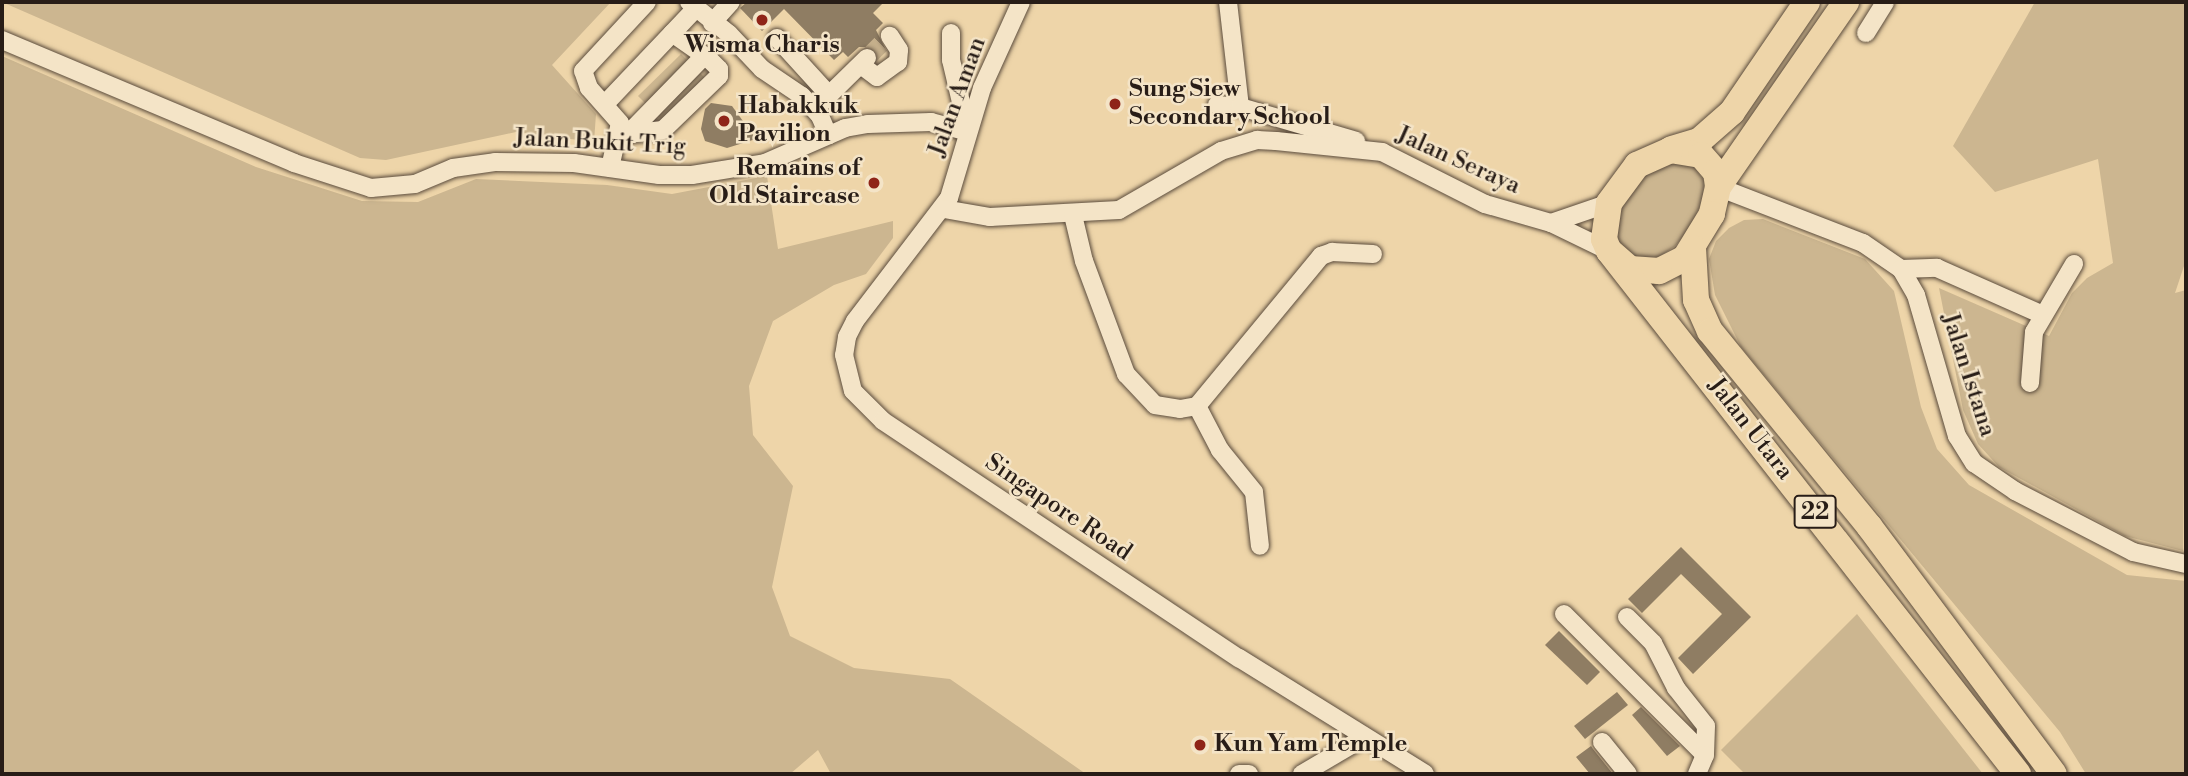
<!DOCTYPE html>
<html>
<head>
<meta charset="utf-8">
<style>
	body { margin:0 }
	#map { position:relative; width:2188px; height:776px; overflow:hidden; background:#eed5a9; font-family:"Libre Bodoni",serif }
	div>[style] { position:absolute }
	.green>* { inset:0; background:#ccb690 }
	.building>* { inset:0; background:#8f7d63 }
	.minor-tunnel>* { height:18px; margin-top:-9px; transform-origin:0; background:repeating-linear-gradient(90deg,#c6b08c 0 18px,transparent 0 27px) }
	.roads { filter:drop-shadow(0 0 2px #5a4b3c) drop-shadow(0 0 2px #5a4b3c) }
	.minor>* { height:18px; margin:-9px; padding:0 9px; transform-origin:9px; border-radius:9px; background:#f4e4c7 }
	.highway>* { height:26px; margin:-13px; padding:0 13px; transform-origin:13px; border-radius:13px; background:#eed5a9 }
	.dots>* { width:19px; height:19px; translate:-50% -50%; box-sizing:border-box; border:4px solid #f4e4c7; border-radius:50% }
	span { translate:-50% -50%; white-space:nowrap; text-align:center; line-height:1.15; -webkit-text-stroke:5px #f4e4c7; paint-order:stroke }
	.shield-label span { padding:2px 5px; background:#f4e4c7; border:2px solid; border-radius:5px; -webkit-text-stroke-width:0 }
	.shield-label { font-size:23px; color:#281d17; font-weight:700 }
	.poi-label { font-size:24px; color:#281d17; font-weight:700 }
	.left { translate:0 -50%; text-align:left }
	.right { translate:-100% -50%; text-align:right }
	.street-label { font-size:24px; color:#281d17 }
	.frame { position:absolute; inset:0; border:4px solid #281d17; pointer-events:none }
</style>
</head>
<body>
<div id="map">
	<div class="green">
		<i style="clip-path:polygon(2px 2px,611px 2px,552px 65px,596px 114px,594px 142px,516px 132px,386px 160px,360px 158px)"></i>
		<i style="clip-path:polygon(2035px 2px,2186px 2px,2186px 260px,2175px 293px,2186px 290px,2183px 551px,2125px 536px,1999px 467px,1978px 444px,1963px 410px,1939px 288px,2049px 336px,2072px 293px,2087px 278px,2113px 263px,2098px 159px,1995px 192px,1953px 146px)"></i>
		<i style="clip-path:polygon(681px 54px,707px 80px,664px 122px,638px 96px)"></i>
		<i style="clip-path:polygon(2px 56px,256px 167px,362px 201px,418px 202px,476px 179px,607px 185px,672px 194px,767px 176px,778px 249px,893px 221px,893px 238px,866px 274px,834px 285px,773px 321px,749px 386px,753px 435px,793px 486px,772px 587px,790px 636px,854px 668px,950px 679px,1086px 774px,831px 774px,818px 750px,790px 774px,2px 774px)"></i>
		<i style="clip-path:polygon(1657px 162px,1692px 163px,1704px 181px,1703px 199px,1690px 229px,1675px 246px,1659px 257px,1639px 260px,1616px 242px,1622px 197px)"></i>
		<i style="clip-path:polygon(1763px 219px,1865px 259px,1894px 291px,1921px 407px,1937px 449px,1969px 485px,2127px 575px,2186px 581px,2186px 774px,2086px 774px,2060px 732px,1741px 347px,1715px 295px,1709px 259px,1716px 241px,1729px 228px,1744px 220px)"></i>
		<i style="clip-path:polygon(1857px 614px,1983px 774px,1745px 774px,1721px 750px)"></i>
	</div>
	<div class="building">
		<i style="clip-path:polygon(747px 2px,884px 2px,873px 13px,883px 23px,876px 30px,886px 50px,878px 58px,871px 47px,859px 47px,848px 57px,843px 52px,834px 60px,784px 9px,762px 31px,740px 8px)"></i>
		<i style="clip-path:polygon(711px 103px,732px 106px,756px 139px,727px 148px,705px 141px,701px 129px,705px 109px)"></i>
		<i style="clip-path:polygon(1681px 547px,1751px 617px,1693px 674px,1678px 658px,1722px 614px,1681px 574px,1642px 613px,1628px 599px)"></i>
		<i style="clip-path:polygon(1559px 631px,1600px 672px,1587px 685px,1545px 645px)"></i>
		<i style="clip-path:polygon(1617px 692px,1628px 705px,1585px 739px,1574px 726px)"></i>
		<i style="clip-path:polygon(1641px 707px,1680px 746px,1667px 756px,1632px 715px)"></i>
		<i style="clip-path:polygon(1591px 746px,1593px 749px,1613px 774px,1590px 774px,1576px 757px)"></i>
	</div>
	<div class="minor-tunnel">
		<i style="left:868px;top:57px;width:24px;rotate:-45deg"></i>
	</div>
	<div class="roads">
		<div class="minor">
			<i style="left:689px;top:2px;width:51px;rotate:38.7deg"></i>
			<i style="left:729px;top:34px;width:48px;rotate:46.7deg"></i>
			<i style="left:762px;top:69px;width:48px;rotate:34deg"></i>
			<i style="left:802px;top:96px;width:27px;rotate:48deg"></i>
			<i style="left:820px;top:116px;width:21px;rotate:67deg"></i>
			<i style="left:1021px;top:2px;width:94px;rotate:114.4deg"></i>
			<i style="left:982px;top:88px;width:115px;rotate:106.7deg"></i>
			<i style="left:949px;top:198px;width:155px;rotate:127.4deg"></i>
			<i style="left:855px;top:321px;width:18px;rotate:117deg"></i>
			<i style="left:847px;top:337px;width:18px;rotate:99deg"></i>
			<i style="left:844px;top:355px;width:37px;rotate:76deg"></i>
			<i style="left:853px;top:391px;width:42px;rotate:45deg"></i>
			<i style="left:883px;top:421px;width:428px;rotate:33.7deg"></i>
			<i style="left:1239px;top:658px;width:219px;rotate:31.9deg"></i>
			<i style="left:1228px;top:2px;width:106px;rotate:83.5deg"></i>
			<i style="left:712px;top:23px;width:28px;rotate:-48deg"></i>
			<i style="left:951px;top:33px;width:27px;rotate:90deg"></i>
			<i style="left:951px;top:60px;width:74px;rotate:76.7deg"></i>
			<i style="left:1866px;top:33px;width:36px;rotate:-58deg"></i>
			<i style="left:777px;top:38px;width:77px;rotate:47.6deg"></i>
			<i style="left:2px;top:40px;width:317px;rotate:22.8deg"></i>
			<i style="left:294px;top:163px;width:81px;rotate:18deg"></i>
			<i style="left:371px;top:188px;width:44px;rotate:-5.2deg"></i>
			<i style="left:415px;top:184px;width:41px;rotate:-22.8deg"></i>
			<i style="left:453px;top:168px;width:42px;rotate:-8.1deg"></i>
			<i style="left:495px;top:162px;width:79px;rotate:0.7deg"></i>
			<i style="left:574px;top:163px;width:86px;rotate:8deg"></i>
			<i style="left:659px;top:175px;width:33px"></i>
			<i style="left:692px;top:175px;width:74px;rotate:-9.3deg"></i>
			<i style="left:765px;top:163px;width:87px;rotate:-23.6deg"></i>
			<i style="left:845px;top:128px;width:23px;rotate:-10deg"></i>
			<i style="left:868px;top:124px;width:63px;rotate:-1.8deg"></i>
			<i style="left:931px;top:122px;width:38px;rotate:15deg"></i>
			<i style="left:861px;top:65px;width:20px;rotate:37deg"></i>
			<i style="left:877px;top:77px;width:26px;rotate:-36deg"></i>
			<i style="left:898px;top:62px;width:12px;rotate:-85deg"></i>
			<i style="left:899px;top:50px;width:17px;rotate:-123deg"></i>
			<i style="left:822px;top:102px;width:63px;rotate:-44.4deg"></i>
			<i style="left:605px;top:104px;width:132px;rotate:-46.5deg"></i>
			<i style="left:1217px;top:105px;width:23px;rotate:5deg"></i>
			<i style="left:1240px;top:107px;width:121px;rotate:16.3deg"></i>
			<i style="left:619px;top:135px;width:44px;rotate:-6.5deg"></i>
			<i style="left:663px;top:130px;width:78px;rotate:-44deg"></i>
			<i style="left:719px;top:76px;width:7px;rotate:-90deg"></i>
			<i style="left:719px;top:69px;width:14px;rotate:-135deg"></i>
			<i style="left:709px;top:59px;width:45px;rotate:-144.9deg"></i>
			<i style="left:627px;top:135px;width:110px;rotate:-45.7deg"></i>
			<i style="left:610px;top:168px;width:46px;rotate:-77.5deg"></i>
			<i style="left:620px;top:123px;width:47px;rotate:-131.5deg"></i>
			<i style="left:589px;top:88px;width:18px;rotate:-109deg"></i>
			<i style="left:583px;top:71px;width:94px;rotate:-47.2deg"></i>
			<i style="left:1718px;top:187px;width:155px;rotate:21.1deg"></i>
			<i style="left:1863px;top:243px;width:46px;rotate:34.4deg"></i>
			<i style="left:1901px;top:269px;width:30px;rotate:60deg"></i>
			<i style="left:1916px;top:295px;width:147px;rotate:73.8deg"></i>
			<i style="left:1957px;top:436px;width:32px;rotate:58deg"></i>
			<i style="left:1974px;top:463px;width:50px;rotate:34.3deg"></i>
			<i style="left:2015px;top:491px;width:133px;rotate:27.3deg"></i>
			<i style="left:2133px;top:552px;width:54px;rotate:12.8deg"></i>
			<i style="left:944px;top:209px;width:47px;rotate:9.9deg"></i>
			<i style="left:990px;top:217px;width:129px;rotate:-3.1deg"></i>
			<i style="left:1119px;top:210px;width:118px;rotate:-30deg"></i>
			<i style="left:1221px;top:151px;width:38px;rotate:-17deg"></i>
			<i style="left:1257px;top:140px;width:19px;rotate:3deg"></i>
			<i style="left:1276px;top:141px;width:107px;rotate:5.9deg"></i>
			<i style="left:1382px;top:152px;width:115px;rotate:26.8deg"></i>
			<i style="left:1485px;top:204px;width:69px;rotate:16.1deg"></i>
			<i style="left:1551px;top:223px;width:64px;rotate:25.8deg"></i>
			<i style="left:1073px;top:215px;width:47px;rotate:76.6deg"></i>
			<i style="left:1084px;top:261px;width:121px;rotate:69.6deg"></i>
			<i style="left:1126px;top:374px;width:42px;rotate:46.9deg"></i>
			<i style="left:1155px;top:405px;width:25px;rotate:9deg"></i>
			<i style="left:1180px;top:409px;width:17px;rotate:-10deg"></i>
			<i style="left:1197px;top:406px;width:195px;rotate:-50.4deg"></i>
			<i style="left:1321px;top:256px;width:12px;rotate:-20deg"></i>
			<i style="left:1332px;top:252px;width:41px;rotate:2.8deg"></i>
			<i style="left:1551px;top:223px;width:61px;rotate:-19deg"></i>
			<i style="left:1901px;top:269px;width:36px;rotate:-2deg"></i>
			<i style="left:1937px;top:268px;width:114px;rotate:23.9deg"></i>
			<i style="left:2030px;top:383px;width:51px;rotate:-85.5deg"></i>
			<i style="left:2034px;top:332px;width:79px;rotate:-59.5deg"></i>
			<i style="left:1197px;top:406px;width:50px;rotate:62.4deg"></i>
			<i style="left:1220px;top:450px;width:54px;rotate:51deg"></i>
			<i style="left:1254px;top:492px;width:54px;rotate:83.7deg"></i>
			<i style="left:1564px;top:614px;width:199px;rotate:45deg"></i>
			<i style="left:1627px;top:617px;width:37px;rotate:45deg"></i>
			<i style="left:1653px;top:643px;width:51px;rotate:62.9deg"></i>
			<i style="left:1676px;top:688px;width:48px;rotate:51.7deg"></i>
			<i style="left:1706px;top:726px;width:29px;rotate:92deg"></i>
			<i style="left:1705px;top:755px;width:21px;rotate:113deg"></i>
			<i style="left:1602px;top:742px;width:41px;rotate:50.9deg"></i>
			<i style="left:1239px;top:774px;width:10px"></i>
			<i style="left:1302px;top:774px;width:71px;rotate:-30.5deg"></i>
		</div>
		<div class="highway">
			<i style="left:1672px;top:149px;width:28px;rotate:-17deg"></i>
			<i style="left:1699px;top:141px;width:44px;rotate:-41.3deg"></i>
			<i style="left:1732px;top:112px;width:133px;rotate:-55.7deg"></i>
			<i style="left:1670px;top:150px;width:31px;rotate:9deg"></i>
			<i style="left:1701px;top:155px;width:23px;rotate:49deg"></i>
			<i style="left:1716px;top:172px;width:15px;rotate:82deg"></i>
			<i style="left:1718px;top:187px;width:28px;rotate:103deg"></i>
			<i style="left:1712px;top:214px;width:52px;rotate:121.5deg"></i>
			<i style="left:1685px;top:258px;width:29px;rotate:153deg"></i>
			<i style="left:1659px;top:271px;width:29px;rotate:-176deg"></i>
			<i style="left:1630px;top:269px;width:28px;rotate:-139deg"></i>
			<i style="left:1609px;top:251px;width:13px;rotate:-113deg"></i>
			<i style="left:1604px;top:239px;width:36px;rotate:-82deg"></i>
			<i style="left:1609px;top:203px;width:47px;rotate:-53.6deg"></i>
			<i style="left:1637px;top:165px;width:36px;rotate:-24deg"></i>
			<i style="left:1718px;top:187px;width:225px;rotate:-55.3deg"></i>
			<i style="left:1693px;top:248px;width:52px;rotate:86.7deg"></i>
			<i style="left:1696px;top:300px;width:34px;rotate:66deg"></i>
			<i style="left:1710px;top:331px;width:252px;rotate:50.8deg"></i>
			<i style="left:1869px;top:526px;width:309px;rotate:53.3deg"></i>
			<i style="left:1609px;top:251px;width:664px;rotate:51.97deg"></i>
		</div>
	</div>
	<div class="dots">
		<i style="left:762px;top:20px;background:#8f2418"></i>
		<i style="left:1115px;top:104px;background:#8f2418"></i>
		<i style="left:724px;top:121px;background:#8f2418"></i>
		<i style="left:874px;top:183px;background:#8f2418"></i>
		<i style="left:1200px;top:745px;background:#8f2418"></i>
	</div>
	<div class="shield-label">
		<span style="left:1815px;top:512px">22</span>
	</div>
	<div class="poi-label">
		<span style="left:762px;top:46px">Wisma Charis</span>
		<span class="left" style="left:1129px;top:104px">Sung Siew<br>Secondary School</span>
		<span class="left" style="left:738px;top:121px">Habakkuk<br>Pavilion</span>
		<span class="right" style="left:860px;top:183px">Remains of<br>Old Staircase</span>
		<span class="left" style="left:1214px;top:745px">Kun Yam Temple</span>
	</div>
	<div class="street-label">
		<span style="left:958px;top:97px;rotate:-70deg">Jalan Aman</span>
		<span style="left:600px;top:143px;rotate:3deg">Jalan Bukit Trig</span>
		<span style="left:1458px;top:161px;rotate:24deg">Jalan Seraya</span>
		<span style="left:1968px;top:375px;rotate:72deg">Jalan Istana</span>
		<span style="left:1750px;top:429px;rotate:52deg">Jalan Utara</span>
		<span style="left:1058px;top:508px;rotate:34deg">Singapore Road</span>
	</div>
	<div class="frame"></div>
</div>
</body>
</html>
